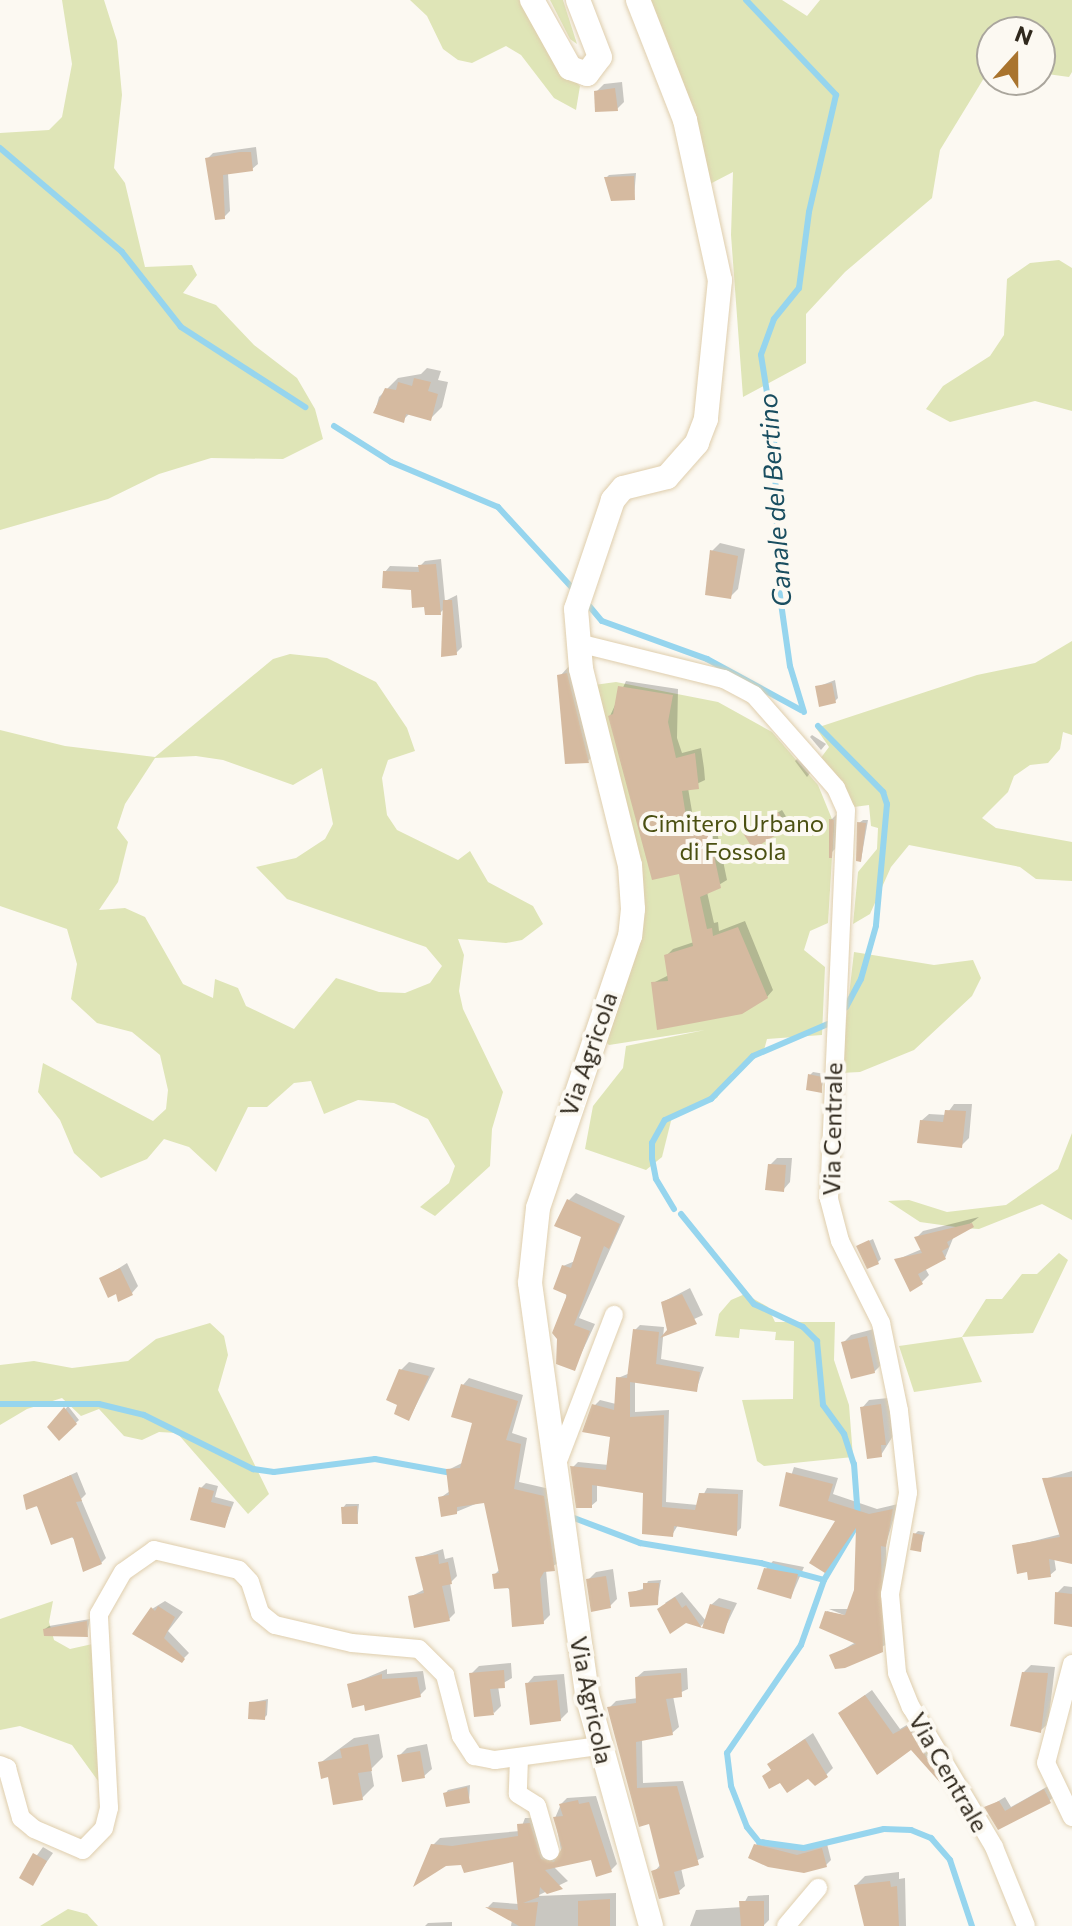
<!DOCTYPE html>
<html>
<head>
<meta charset="utf-8">
<style>
	body { margin:0 }
	#map { position:relative; width:1072px; height:1926px; overflow:hidden; background:#fcf9f2; font-family:Commissioner,sans-serif }
	div>[style] { position:absolute }
	.green>* { inset:0; background:#dfe5b7 }
	.shadow>* { inset:0; background:#0003 }
	.stream>* { height:6px; margin:-3px; padding:0 3px; transform-origin:3px; border-radius:3px; background:#96d5ee }
	.building>* { inset:0; background:#d5baa0 }
	.roads { filter:drop-shadow(0 0 2px #dfcead) drop-shadow(0 0 2px #dfcead) }
	.minor>* { height:18px; margin:-9px; padding:0 9px; transform-origin:9px; border-radius:9px; background:#fff }
	.tertiary>* { height:24px; margin:-12px; padding:0 12px; transform-origin:12px; border-radius:12px; background:#fff }
	span { translate:-50% -50%; white-space:nowrap; text-align:center; line-height:1.15; -webkit-text-stroke:8px #fcf9f2; paint-order:stroke }
	.park-label { font-size:24px; color:#4b5012 }
	.street-label { font-size:24px; color:#30291d }
	.water-label { font-size:26px; color:#1a4e60; font-style:italic }
	.north { position:absolute; left:976px; top:16px; width:80px; height:80px; box-sizing:border-box; background:#fcf9f2; border:2px solid #aaa69d; border-radius:50%; rotate:21deg; font-size:22px; font-weight:700; line-height:32px; text-align:center; color:#30291d }
	.north::after { content:''; display:block; margin:auto; width:28px; height:36px; background:#a9742e; clip-path:polygon(50% 0,100% 100%,50% 72%,0 100%) }
</style>
</head>
<body>
<div id="map">
	<div class="green">
		<i style="clip-path:polygon(62px 0,104px 0,117px 41px,122px 95px,114px 168px,125px 183px,145px 267px,192px 265px,197px 275px,183px 293px,216px 305px,254px 345px,297px 378px,315px 409px,323px 439px,283px 459px,211px 458px,159px 474px,108px 499px,0 530px,0 133px,49px 130px,62px 117px,72px 64px)"></i>
		<i style="clip-path:polygon(410px 0,519px 0,556px 63px,580px 86px,576px 110px,554px 98px,521px 55px,506px 46px,472px 63px,458px 60px,443px 49px,427px 16px)"></i>
		<i style="clip-path:polygon(550px 0,563px 0,577px 44px,570px 39px)"></i>
		<i style="clip-path:polygon(650px 0,782px 0,807px 16px,820px 0,1072px 0,1072px 72px,1069px 77px,1040px 73px,1040px 32px,992px 32px,992px 75px,984px 78px,940px 150px,932px 198px,845px 272px,806px 314px,806px 363px,743px 397px,731px 235px,733px 172px,708px 185px)"></i>
		<i style="clip-path:polygon(1059px 260px,1072px 268px,1072px 411px,1035px 401px,950px 422px,926px 409px,943px 386px,990px 356px,1004px 335px,1007px 279px,1030px 263px)"></i>
		<i style="clip-path:polygon(1072px 641px,1072px 735px,1063px 732px,1060px 749px,1048px 763px,1030px 765px,1014px 776px,1008px 792px,982px 818px,996px 828px,1072px 842px,1072px 881px,1036px 879px,1020px 867px,909px 845px,891px 867px,870px 914px,853px 924px,858px 872px,877px 849px,878px 828px,871px 826px,869px 805px,854px 807px,820px 759px,829px 747px,816px 728px,977px 675px,1035px 663px)"></i>
		<i style="clip-path:polygon(evenodd,290px 654px,327px 658px,376px 682px,407px 728px,415px 751px,388px 760px,382px 778px,387px 815px,397px 830px,458px 860px,470px 851px,488px 882px,533px 906px,543px 924px,522px 940px,506px 943px,458px 939px,464px 955px,459px 991px,463px 1009px,503px 1092px,492px 1129px,490px 1166px,435px 1216px,420px 1207px,449px 1183px,455px 1166px,428px 1119px,394px 1103px,358px 1100px,324px 1114px,311px 1081px,294px 1083px,267px 1107px,248px 1107px,216px 1172px,189px 1147px,164px 1139px,147px 1159px,101px 1178px,74px 1153px,60px 1120px,38px 1092px,43px 1063px,153px 1121px,166px 1109px,168px 1090px,160px 1055px,132px 1032px,97px 1023px,71px 999px,77px 964px,67px 929px,0 906px,0 730px,65px 746px,155px 757px,273px 659px,290px 654px,196px 756px,223px 760px,293px 785px,322px 768px,333px 824px,325px 839px,296px 858px,256px 867px,287px 899px,426px 947px,442px 966px,430px 983px,405px 993px,379px 992px,336px 978px,294px 1029px,246px 1006px,238px 988px,215px 979px,213px 998px,183px 984px,145px 917px,125px 908px,99px 910px,118px 882px,128px 842px,117px 828px,125px 804px,155px 758px,196px 756px)"></i>
		<i style="clip-path:polygon(616px 682px,718px 702px,772px 732px,818px 785px,834px 824px,828px 923px,810px 931px,804px 950px,825px 967px,822px 1035px,767px 1039px,764px 1050px,732px 1073px,717px 1098px,672px 1117px,662px 1157px,646px 1170px,585px 1149px,593px 1106px,623px 1068px,626px 1046px,705px 1030px,609px 1045px,600px 1036px,640px 929px,594px 685px)"></i>
		<i style="clip-path:polygon(854px 952px,934px 965px,973px 960px,981px 978px,972px 996px,914px 1050px,860px 1072px,840px 1073px)"></i>
		<i style="clip-path:polygon(1072px 1133px,1072px 1220px,1042px 1204px,979px 1229px,963px 1228px,920px 1222px,888px 1201px,909px 1200px,947px 1212px,1006px 1205px,1058px 1169px)"></i>
		<i style="clip-path:polygon(1059px 1253px,1068px 1260px,1033px 1333px,962px 1337px,982px 1382px,914px 1392px,899px 1346px,962px 1337px,986px 1299px,1002px 1299px,1022px 1274px,1037px 1274px)"></i>
		<i style="clip-path:polygon(745px 1294px,768px 1307px,775px 1322px,835px 1322px,834px 1360px,849px 1405px,853px 1457px,764px 1466px,757px 1461px,742px 1400px,793px 1399px,794px 1341px,775px 1340px,776px 1332px,740px 1329px,739px 1338px,715px 1336px,719px 1314px,731px 1300px)"></i>
		<i style="clip-path:polygon(210px 1323px,224px 1336px,228px 1355px,218px 1390px,269px 1494px,248px 1514px,177px 1433px,159px 1432px,142px 1440px,124px 1436px,99px 1409px,81px 1416px,62px 1398px,27px 1409px,0 1425px,0 1365px,34px 1361px,72px 1368px,128px 1361px,156px 1339px)"></i>
		<i style="clip-path:polygon(53px 1601px,49px 1622px,54px 1640px,70px 1649px,97px 1643px,101px 1785px,72px 1745px,20px 1726px,0 1730px,0 1619px)"></i>
		<i style="clip-path:polygon(68px 1909px,87px 1914px,98px 1926px,40px 1926px)"></i>
	</div>
	<div class="shadow">
		<i style="clip-path:polygon(622px 82px,624px 102px,617px 109px,596px 92px,604px 84px)"></i>
		<i style="clip-path:polygon(256px 147px,258px 164px,252px 169px,228px 173px,230px 211px,224px 217px,207px 159px,213px 153px)"></i>
		<i style="clip-path:polygon(636px 173px,634px 198px,606px 178px,609px 175px)"></i>
		<i style="clip-path:polygon(427px 368px,441px 371px,438px 380px,448px 382px,442px 407px,430px 419px,410px 413px,403px 420px,375px 411px,379px 397px,398px 378px,421px 374px)"></i>
		<i style="clip-path:polygon(720px 543px,745px 549px,738px 589px,730px 597px,712px 551px)"></i>
		<i style="clip-path:polygon(441px 559px,445px 601px,457px 595px,462px 647px,456px 653px,444px 609px,440px 613px,426px 605px,413px 588px,385px 572px,390px 566px,419px 567px,425px 561px)"></i>
		<i style="clip-path:polygon(571px 664px,600px 749px,588px 761px,560px 676px)"></i>
		<i style="clip-path:polygon(835px 680px,838px 698px,835px 701px,817px 687px)"></i>
		<i style="clip-path:polygon(626px 681px,678px 689px,677px 738px,682px 753px,701px 748px,704px 768px,705px 780px,688px 788px,695px 829px,716px 827px,727px 880px,707px 892px,714px 923px,718px 922px,719px 931px,745px 921px,773px 990px,767px 997px,653px 983px,669px 975px,666px 956px,673px 949px,694px 942px,681px 872px,610px 716px)"></i>
		<i style="clip-path:polygon(812px 735px,826px 744px,821px 750px,810px 737px)"></i>
		<i style="clip-path:polygon(797px 759px,811px 772px,807px 777px,795px 761px)"></i>
		<i style="clip-path:polygon(782px 810px,790px 823px,753px 847px,748px 830px)"></i>
		<i style="clip-path:polygon(838px 813px,836px 848px,831px 853px,831px 820px)"></i>
		<i style="clip-path:polygon(863px 820px,868px 820px,861px 860px,859px 823px)"></i>
		<i style="clip-path:polygon(813px 1072px,825px 1074px,821px 1091px,810px 1075px)"></i>
		<i style="clip-path:polygon(954px 1104px,972px 1104px,969px 1138px,961px 1146px,921px 1121px,929px 1114px,946px 1115px)"></i>
		<i style="clip-path:polygon(777px 1158px,792px 1158px,790px 1182px,783px 1190px,770px 1165px)"></i>
		<i style="clip-path:polygon(576px 1193px,625px 1216px,579px 1318px,595px 1324px,574px 1369px,563px 1266px,575px 1261px,584px 1236px,569px 1200px)"></i>
		<i style="clip-path:polygon(979px 1217px,954px 1236px,945px 1258px,925px 1268px,929px 1275px,922px 1282px,896px 1260px,922px 1249px,916px 1238px,923px 1231px)"></i>
		<i style="clip-path:polygon(873px 1239px,881px 1259px,877px 1263px,858px 1246px)"></i>
		<i style="clip-path:polygon(127px 1263px,138px 1286px,132px 1293px,117px 1292px,102px 1279px)"></i>
		<i style="clip-path:polygon(690px 1288px,703px 1315px,670px 1330px,663px 1302px)"></i>
		<i style="clip-path:polygon(640px 1325px,664px 1327px,661px 1359px,704px 1367px,696px 1390px,635px 1381px,635px 1412px,669px 1410px,666px 1502px,698px 1505px,707px 1488px,743px 1490px,741px 1528px,736px 1533px,678px 1525px,672px 1535px,646px 1491px,597px 1484px,597px 1501px,591px 1506px,573px 1467px,578px 1462px,609px 1465px,612px 1435px,594px 1406px,600px 1400px,616px 1404px,618px 1378px,630px 1373px,635px 1330px)"></i>
		<i style="clip-path:polygon(874px 1329px,882px 1364px,874px 1372px,844px 1342px,851px 1335px)"></i>
		<i style="clip-path:polygon(409px 1362px,435px 1368px,409px 1419px,401px 1370px)"></i>
		<i style="clip-path:polygon(469px 1378px,523px 1395px,512px 1433px,527px 1438px,519px 1482px,550px 1489px,560px 1562px,546px 1570px,550px 1615px,543px 1622px,494px 1575px,500px 1569px,485px 1500px,456px 1512px,440px 1498px,450px 1491px,448px 1470px,464px 1462px,474px 1422px,463px 1385px)"></i>
		<i style="clip-path:polygon(888px 1398px,893px 1436px,881px 1455px,862px 1408px,869px 1400px)"></i>
		<i style="clip-path:polygon(68px 1406px,79px 1420px,59px 1438px,50px 1427px)"></i>
		<i style="clip-path:polygon(794px 1467px,838px 1478px,833px 1494px,877px 1509px,898px 1504px,886px 1544px,888px 1644px,836px 1666px,832px 1656px,856px 1642px,821px 1627px,827px 1611px,854px 1619px,829px 1609px,849px 1609px,856px 1590px,858px 1525px,825px 1571px,812px 1562px,838px 1519px,782px 1504px)"></i>
		<i style="clip-path:polygon(1072px 1471px,1072px 1558px,1054px 1557px,1056px 1570px,1050px 1575px,1014px 1546px,1061px 1534px,1044px 1479px)"></i>
		<i style="clip-path:polygon(77px 1472px,86px 1494px,81px 1499px,106px 1558px,101px 1563px,25px 1496px)"></i>
		<i style="clip-path:polygon(206px 1483px,218px 1486px,215px 1497px,234px 1502px,225px 1526px,201px 1488px)"></i>
		<i style="clip-path:polygon(346px 1504px,359px 1504px,357px 1522px,343px 1508px)"></i>
		<i style="clip-path:polygon(918px 1531px,925px 1532px,920px 1549px,915px 1534px)"></i>
		<i style="clip-path:polygon(443px 1549px,445px 1559px,453px 1557px,457px 1576px,450px 1583px,455px 1613px,449px 1619px,410px 1597px,425px 1589px,417px 1558px)"></i>
		<i style="clip-path:polygon(773px 1561px,804px 1567px,791px 1597px,766px 1569px)"></i>
		<i style="clip-path:polygon(613px 1569px,617px 1599px,610px 1606px,588px 1580px,596px 1572px)"></i>
		<i style="clip-path:polygon(661px 1580px,657px 1603px,630px 1593px,645px 1588px,648px 1581px)"></i>
		<i style="clip-path:polygon(1064px 1586px,1072px 1587px,1072px 1625px,1057px 1593px)"></i>
		<i style="clip-path:polygon(682px 1592px,706px 1621px,701px 1626px,685px 1621px,665px 1603px)"></i>
		<i style="clip-path:polygon(719px 1598px,737px 1603px,723px 1632px,711px 1605px)"></i>
		<i style="clip-path:polygon(165px 1601px,183px 1612px,168px 1631px,189px 1653px,182px 1660px,135px 1634px,152px 1609px)"></i>
		<i style="clip-path:polygon(90px 1619px,87px 1635px,45px 1629px,49px 1626px)"></i>
		<i style="clip-path:polygon(511px 1663px,512px 1678px,498px 1686px,501px 1706px,494px 1713px,471px 1674px,479px 1666px)"></i>
		<i style="clip-path:polygon(1031px 1665px,1055px 1667px,1048px 1724px,1040px 1731px,1024px 1672px)"></i>
		<i style="clip-path:polygon(687px 1668px,688px 1689px,673px 1696px,679px 1727px,672px 1733px,642px 1739px,643px 1783px,683px 1781px,704px 1857px,681px 1868px,685px 1886px,678px 1892px,654px 1872px,661px 1864px,650px 1822px,641px 1824px,609px 1708px,616px 1701px,638px 1698px,637px 1677px,644px 1671px)"></i>
		<i style="clip-path:polygon(387px 1669px,387px 1674px,423px 1671px,426px 1689px,420px 1695px,349px 1685px)"></i>
		<i style="clip-path:polygon(564px 1674px,568px 1712px,560px 1720px,527px 1684px,534px 1676px)"></i>
		<i style="clip-path:polygon(872px 1690px,900px 1729px,915px 1720px,950px 1778px,944px 1784px,912px 1747px,840px 1713px)"></i>
		<i style="clip-path:polygon(268px 1699px,267px 1715px,264px 1718px,250px 1703px)"></i>
		<i style="clip-path:polygon(813px 1733px,833px 1768px,826px 1775px,773px 1769px,777px 1758px)"></i>
		<i style="clip-path:polygon(379px 1734px,383px 1757px,371px 1769px,374px 1786px,362px 1798px,320px 1763px,354px 1738px)"></i>
		<i style="clip-path:polygon(427px 1744px,432px 1769px,424px 1776px,400px 1755px,407px 1748px)"></i>
		<i style="clip-path:polygon(470px 1785px,469px 1801px,445px 1794px,448px 1790px)"></i>
		<i style="clip-path:polygon(1050px 1785px,1055px 1796px,1049px 1801px,999px 1827px,987px 1808px,1005px 1797px,1011px 1807px)"></i>
		<i style="clip-path:polygon(596px 1796px,617px 1864px,611px 1870px,593px 1858px,553px 1866px,568px 1881px,537px 1896px,616px 1893px,616px 1926px,511px 1926px,512px 1920px,488px 1907px,493px 1902px,519px 1904px,515px 1860px,463px 1863px,433px 1845px,440px 1838px,520px 1831px,525px 1818px,536px 1818px,547px 1853px,562px 1856px,555px 1818px,561px 1804px,567px 1798px)"></i>
		<i style="clip-path:polygon(762px 1839px,804px 1850px,827px 1844px,831px 1860px,826px 1865px,756px 1845px)"></i>
		<i style="clip-path:polygon(43px 1847px,53px 1853px,32px 1883px,21px 1877px)"></i>
		<i style="clip-path:polygon(899px 1872px,899px 1879px,905px 1878px,906px 1926px,867px 1926px,856px 1885px,865px 1876px)"></i>
		<i style="clip-path:polygon(769px 1895px,769px 1920px,763px 1926px,690px 1926px,696px 1910px,742px 1907px,748px 1896px)"></i>
		<i style="clip-path:polygon(452px 1922px,452px 1926px,425px 1926px,428px 1923px)"></i>
	</div>
	<div class="stream">
		<i style="left:746px;top:0;width:131px;rotate:46.5deg"></i>
		<i style="left:836px;top:95px;width:120px;rotate:103deg"></i>
		<i style="left:809px;top:212px;width:77px;rotate:97.5deg"></i>
		<i style="left:799px;top:288px;width:40px;rotate:129deg"></i>
		<i style="left:774px;top:319px;width:38px;rotate:110deg"></i>
		<i style="left:761px;top:355px;width:83px;rotate:81deg"></i>
		<i style="left:774px;top:437px;width:152px;rotate:88.1deg"></i>
		<i style="left:779px;top:589px;width:78px;rotate:81.9deg"></i>
		<i style="left:790px;top:666px;width:48px;rotate:73.1deg"></i>
		<i style="left:0;top:148px;width:160px;rotate:40.4deg"></i>
		<i style="left:122px;top:252px;width:95px;rotate:51.8deg"></i>
		<i style="left:181px;top:327px;width:148px;rotate:32.8deg"></i>
		<i style="left:334px;top:426px;width:67px;rotate:32.3deg"></i>
		<i style="left:391px;top:462px;width:116px;rotate:22.8deg"></i>
		<i style="left:498px;top:507px;width:113px;rotate:47.5deg"></i>
		<i style="left:585px;top:601px;width:26px;rotate:50deg"></i>
		<i style="left:602px;top:621px;width:112px;rotate:19.9deg"></i>
		<i style="left:707px;top:659px;width:107px;rotate:28.5deg"></i>
		<i style="left:818px;top:726px;width:93px;rotate:45.4deg"></i>
		<i style="left:883px;top:792px;width:13px;rotate:72deg"></i>
		<i style="left:887px;top:804px;width:122px;rotate:95.2deg"></i>
		<i style="left:876px;top:926px;width:55px;rotate:105.8deg"></i>
		<i style="left:861px;top:979px;width:32px;rotate:118deg"></i>
		<i style="left:674px;top:1209px;width:35px;rotate:-121deg"></i>
		<i style="left:656px;top:1179px;width:21px;rotate:-101deg"></i>
		<i style="left:652px;top:1158px;width:15px;rotate:-90deg"></i>
		<i style="left:652px;top:1143px;width:26px;rotate:-61deg"></i>
		<i style="left:665px;top:1120px;width:51px;rotate:-24.5deg"></i>
		<i style="left:711px;top:1099px;width:60px;rotate:-45.7deg"></i>
		<i style="left:753px;top:1056px;width:82px;rotate:-23.1deg"></i>
		<i style="left:681px;top:1214px;width:116px;rotate:51deg"></i>
		<i style="left:754px;top:1304px;width:54px;rotate:25.1deg"></i>
		<i style="left:803px;top:1327px;width:20px;rotate:45deg"></i>
		<i style="left:817px;top:1341px;width:64px;rotate:84.6deg"></i>
		<i style="left:823px;top:1405px;width:36px;rotate:54deg"></i>
		<i style="left:844px;top:1434px;width:32px;rotate:72deg"></i>
		<i style="left:854px;top:1464px;width:53px;rotate:85.7deg"></i>
		<i style="left:0;top:1404px;width:99px"></i>
		<i style="left:99px;top:1404px;width:46px;rotate:13.7deg"></i>
		<i style="left:144px;top:1415px;width:122px;rotate:26.4deg"></i>
		<i style="left:253px;top:1469px;width:21px;rotate:8deg"></i>
		<i style="left:274px;top:1472px;width:102px;rotate:-7.3deg"></i>
		<i style="left:375px;top:1459px;width:78px;rotate:10.3deg"></i>
		<i style="left:574px;top:1518px;width:71px;rotate:20.7deg"></i>
		<i style="left:640px;top:1543px;width:123px;rotate:9.4deg"></i>
		<i style="left:761px;top:1563px;width:65px;rotate:15.1deg"></i>
		<i style="left:855px;top:1528px;width:61px;rotate:120.8deg"></i>
		<i style="left:824px;top:1580px;width:69px;rotate:109.5deg"></i>
		<i style="left:801px;top:1645px;width:131px;rotate:124.4deg"></i>
		<i style="left:727px;top:1753px;width:33px;rotate:83deg"></i>
		<i style="left:731px;top:1786px;width:44px;rotate:68.7deg"></i>
		<i style="left:747px;top:1827px;width:19px;rotate:51deg"></i>
		<i style="left:759px;top:1842px;width:45px;rotate:7.6deg"></i>
		<i style="left:804px;top:1848px;width:82px;rotate:-13.4deg"></i>
		<i style="left:884px;top:1829px;width:27px;rotate:2deg"></i>
		<i style="left:911px;top:1830px;width:22px;rotate:22deg"></i>
		<i style="left:931px;top:1838px;width:29px;rotate:49deg"></i>
		<i style="left:950px;top:1860px;width:70px;rotate:71.6deg"></i>
	</div>
	<div class="building">
		<i style="clip-path:polygon(615px 88px,618px 111px,595px 112px,594px 91px)"></i>
		<i style="clip-path:polygon(240px 152px,251px 152px,253px 171px,223px 175px,225px 219px,215px 220px,205px 158px)"></i>
		<i style="clip-path:polygon(634px 176px,635px 200px,611px 201px,604px 177px)"></i>
		<i style="clip-path:polygon(414px 378px,431px 382px,428px 391px,438px 394px,431px 421px,406px 414px,404px 423px,373px 413px,385px 388px,396px 390px,398px 382px,412px 386px)"></i>
		<i style="clip-path:polygon(710px 550px,738px 556px,731px 599px,705px 595px)"></i>
		<i style="clip-path:polygon(436px 564px,441px 615px,425px 615px,424px 607px,412px 608px,411px 590px,382px 588px,383px 571px,419px 572px,418px 565px)"></i>
		<i style="clip-path:polygon(443px 600px,452px 600px,457px 655px,441px 657px)"></i>
		<i style="clip-path:polygon(567px 673px,589px 763px,565px 764px,557px 675px)"></i>
		<i style="clip-path:polygon(832px 683px,836px 703px,819px 707px,815px 686px)"></i>
		<i style="clip-path:polygon(618px 686px,673px 695px,668px 722px,676px 758px,695px 753px,699px 789px,682px 791px,689px 835px,709px 832px,721px 888px,700px 897px,707px 929px,712px 928px,713px 936px,738px 927px,768px 998px,742px 1014px,657px 1030px,651px 982px,668px 981px,664px 955px,693px 946px,679px 874px,652px 880px,608px 716px,613px 714px)"></i>
		<i style="clip-path:polygon(778px 812px,788px 828px,753px 849px,743px 833px)"></i>
		<i style="clip-path:polygon(829px 819px,834px 820px,832px 858px,829px 858px)"></i>
		<i style="clip-path:polygon(857px 822px,866px 823px,861px 862px,856px 861px)"></i>
		<i style="clip-path:polygon(808px 1074px,822px 1077px,822px 1093px,806px 1090px)"></i>
		<i style="clip-path:polygon(945px 1110px,966px 1111px,962px 1148px,917px 1143px,920px 1120px,943px 1122px)"></i>
		<i style="clip-path:polygon(768px 1164px,786px 1165px,784px 1192px,765px 1190px)"></i>
		<i style="clip-path:polygon(567px 1199px,620px 1224px,609px 1249px,604px 1246px,574px 1325px,590px 1331px,575px 1371px,556px 1364px,557px 1339px,552px 1333px,567px 1295px,553px 1289px,562px 1265px,571px 1268px,581px 1237px,554px 1226px)"></i>
		<i style="clip-path:polygon(972px 1223px,974px 1227px,947px 1242px,949px 1247px,942px 1251px,946px 1259px,918px 1274px,923px 1284px,910px 1292px,894px 1259px,922px 1253px,914px 1237px)"></i>
		<i style="clip-path:polygon(869px 1240px,879px 1264px,867px 1269px,856px 1246px)"></i>
		<i style="clip-path:polygon(120px 1268px,133px 1295px,118px 1302px,116px 1294px,108px 1298px,99px 1278px)"></i>
		<i style="clip-path:polygon(682px 1294px,697px 1324px,660px 1338px,667px 1330px,661px 1302px)"></i>
		<i style="clip-path:polygon(633px 1329px,659px 1332px,656px 1364px,700px 1372px,697px 1392px,630px 1382px,630px 1417px,664px 1415px,662px 1507px,695px 1510px,699px 1493px,738px 1494px,737px 1536px,674px 1526px,673px 1537px,642px 1534px,643px 1493px,592px 1485px,592px 1508px,576px 1508px,570px 1466px,606px 1470px,610px 1437px,582px 1432px,592px 1404px,614px 1410px,616px 1377px,627px 1378px)"></i>
		<i style="clip-path:polygon(867px 1336px,875px 1373px,851px 1379px,841px 1342px)"></i>
		<i style="clip-path:polygon(399px 1369px,429px 1376px,409px 1421px,394px 1414px,397px 1405px,386px 1400px)"></i>
		<i style="clip-path:polygon(461px 1384px,518px 1401px,506px 1440px,521px 1444px,514px 1489px,544px 1496px,555px 1571px,544px 1572px,540px 1579px,544px 1624px,512px 1627px,509px 1588px,494px 1589px,492px 1574px,499px 1573px,484px 1503px,457px 1507px,457px 1514px,441px 1517px,438px 1497px,449px 1495px,446px 1469px,460px 1468px,472px 1423px,451px 1417px)"></i>
		<i style="clip-path:polygon(881px 1404px,886px 1445px,881px 1445px,882px 1457px,867px 1459px,860px 1407px)"></i>
		<i style="clip-path:polygon(64px 1407px,77px 1424px,59px 1441px,47px 1427px)"></i>
		<i style="clip-path:polygon(786px 1472px,833px 1484px,828px 1501px,869px 1514px,893px 1509px,886px 1547px,881px 1546px,883px 1652px,845px 1668px,835px 1669px,829px 1655px,856px 1644px,819px 1628px,825px 1611px,845px 1615px,854px 1590px,856px 1528px,825px 1573px,809px 1563px,835px 1521px,779px 1506px)"></i>
		<i style="clip-path:polygon(71px 1475px,82px 1501px,76px 1502px,102px 1564px,83px 1572px,73px 1537px,51px 1545px,37px 1506px,26px 1510px,23px 1495px)"></i>
		<i style="clip-path:polygon(1072px 1477px,1072px 1564px,1049px 1559px,1051px 1577px,1028px 1580px,1027px 1572px,1017px 1574px,1012px 1545px,1060px 1537px,1042px 1478px)"></i>
		<i style="clip-path:polygon(199px 1487px,214px 1491px,211px 1502px,231px 1507px,225px 1528px,190px 1520px)"></i>
		<i style="clip-path:polygon(357px 1506px,358px 1524px,342px 1524px,341px 1507px)"></i>
		<i style="clip-path:polygon(913px 1533px,923px 1535px,921px 1552px,910px 1550px)"></i>
		<i style="clip-path:polygon(438px 1554px,439px 1564px,448px 1562px,452px 1584px,442px 1586px,450px 1621px,414px 1628px,408px 1596px,424px 1593px,415px 1557px)"></i>
		<i style="clip-path:polygon(764px 1568px,798px 1574px,791px 1599px,757px 1589px)"></i>
		<i style="clip-path:polygon(606px 1576px,611px 1608px,591px 1612px,586px 1579px)"></i>
		<i style="clip-path:polygon(643px 1583px,659px 1583px,658px 1605px,630px 1607px,628px 1592px,643px 1590px)"></i>
		<i style="clip-path:polygon(1055px 1592px,1072px 1594px,1072px 1627px,1054px 1624px)"></i>
		<i style="clip-path:polygon(675px 1597px,682px 1608px,686px 1605px,702px 1628px,686px 1623px,670px 1634px,657px 1609px)"></i>
		<i style="clip-path:polygon(710px 1604px,731px 1610px,724px 1634px,702px 1628px)"></i>
		<i style="clip-path:polygon(158px 1606px,175px 1617px,164px 1638px,185px 1659px,182px 1663px,132px 1634px,151px 1607px,155px 1611px)"></i>
		<i style="clip-path:polygon(87px 1621px,88px 1637px,44px 1636px,43px 1629px)"></i>
		<i style="clip-path:polygon(504px 1670px,505px 1688px,490px 1689px,494px 1715px,474px 1717px,469px 1673px)"></i>
		<i style="clip-path:polygon(1022px 1672px,1048px 1673px,1041px 1733px,1010px 1726px)"></i>
		<i style="clip-path:polygon(681px 1673px,682px 1697px,666px 1699px,673px 1735px,636px 1742px,637px 1788px,677px 1786px,699px 1865px,674px 1872px,680px 1894px,659px 1899px,651px 1871px,660px 1868px,649px 1824px,639px 1827px,607px 1707px,636px 1703px,635px 1677px)"></i>
		<i style="clip-path:polygon(382px 1674px,382px 1679px,417px 1677px,421px 1697px,365px 1711px,364px 1705px,352px 1708px,347px 1684px)"></i>
		<i style="clip-path:polygon(557px 1680px,561px 1721px,530px 1725px,525px 1683px)"></i>
		<i style="clip-path:polygon(865px 1695px,893px 1734px,908px 1726px,944px 1787px,911px 1750px,877px 1775px,838px 1713px)"></i>
		<i style="clip-path:polygon(266px 1701px,265px 1720px,248px 1719px,249px 1702px)"></i>
		<i style="clip-path:polygon(805px 1739px,828px 1777px,815px 1786px,808px 1779px,787px 1793px,780px 1783px,769px 1789px,762px 1776px,771px 1770px,767px 1764px)"></i>
		<i style="clip-path:polygon(368px 1744px,372px 1771px,358px 1773px,363px 1800px,333px 1805px,328px 1777px,321px 1779px,318px 1762px,342px 1758px,340px 1749px)"></i>
		<i style="clip-path:polygon(420px 1751px,425px 1778px,402px 1782px,397px 1755px)"></i>
		<i style="clip-path:polygon(467px 1787px,470px 1803px,446px 1807px,443px 1793px)"></i>
		<i style="clip-path:polygon(1044px 1789px,1051px 1803px,998px 1830px,984px 1807px,999px 1801px,1005px 1811px)"></i>
		<i style="clip-path:polygon(578px 1800px,579px 1804px,589px 1802px,612px 1872px,596px 1877px,591px 1860px,545px 1870px,563px 1889px,547px 1894px,540px 1887px,539px 1897px,523px 1903px,538px 1902px,535px 1926px,519px 1926px,485px 1907px,518px 1910px,513px 1862px,464px 1873px,461px 1865px,446px 1866px,413px 1887px,431px 1844px,452px 1846px,518px 1836px,517px 1824px,530px 1823px,541px 1859px,554px 1862px,562px 1848px,553px 1817px,563px 1816px,559px 1804px)"></i>
		<i style="clip-path:polygon(754px 1844px,797px 1855px,822px 1848px,827px 1867px,804px 1873px,768px 1867px,748px 1858px)"></i>
		<i style="clip-path:polygon(33px 1853px,47px 1861px,33px 1886px,19px 1878px)"></i>
		<i style="clip-path:polygon(890px 1881px,891px 1887px,897px 1886px,899px 1926px,864px 1926px,854px 1885px)"></i>
		<i style="clip-path:polygon(610px 1899px,610px 1926px,578px 1926px,578px 1901px)"></i>
		<i style="clip-path:polygon(739px 1901px,764px 1901px,764px 1926px,741px 1926px)"></i>
	</div>
	<div class="roads">
		<div class="minor">
			<i style="left:578px;top:643px;width:150px;rotate:13.9deg"></i>
			<i style="left:724px;top:679px;width:34px;rotate:28deg"></i>
			<i style="left:754px;top:695px;width:124px;rotate:48.6deg"></i>
			<i style="left:836px;top:788px;width:24px;rotate:66deg"></i>
			<i style="left:846px;top:810px;width:389px;rotate:92.5deg"></i>
			<i style="left:829px;top:1199px;width:43px;rotate:75.3deg"></i>
			<i style="left:840px;top:1241px;width:92px;rotate:63.4deg"></i>
			<i style="left:881px;top:1323px;width:90px;rotate:78.4deg"></i>
			<i style="left:899px;top:1411px;width:82px;rotate:83.7deg"></i>
			<i style="left:908px;top:1493px;width:103px;rotate:100.1deg"></i>
			<i style="left:890px;top:1594px;width:79px;rotate:84.9deg"></i>
			<i style="left:897px;top:1673px;width:37px;rotate:68deg"></i>
			<i style="left:911px;top:1707px;width:163px;rotate:59.3deg"></i>
			<i style="left:994px;top:1847px;width:85px;rotate:67.9deg"></i>
			<i style="left:556px;top:1466px;width:162px;rotate:-69deg"></i>
			<i style="left:1072px;top:1664px;width:102px;rotate:104.7deg"></i>
			<i style="left:1046px;top:1763px;width:60px;rotate:64.3deg"></i>
			<i style="left:519px;top:1758px;width:36px;rotate:92deg"></i>
			<i style="left:518px;top:1794px;width:22px;rotate:32deg"></i>
			<i style="left:537px;top:1806px;width:47px;rotate:73.9deg"></i>
			<i style="left:0;top:1765px;width:8px;rotate:23deg"></i>
			<i style="left:7px;top:1768px;width:52px;rotate:74.4deg"></i>
			<i style="left:21px;top:1818px;width:17px;rotate:40deg"></i>
			<i style="left:34px;top:1829px;width:53px;rotate:23.2deg"></i>
			<i style="left:83px;top:1850px;width:30px;rotate:-46deg"></i>
			<i style="left:104px;top:1828px;width:21px;rotate:-76deg"></i>
			<i style="left:109px;top:1808px;width:194px;rotate:-93deg"></i>
			<i style="left:99px;top:1614px;width:48px;rotate:-60.3deg"></i>
			<i style="left:123px;top:1572px;width:38px;rotate:-35deg"></i>
			<i style="left:154px;top:1550px;width:87px;rotate:13.2deg"></i>
			<i style="left:239px;top:1570px;width:16px;rotate:47deg"></i>
			<i style="left:250px;top:1582px;width:33px;rotate:72deg"></i>
			<i style="left:260px;top:1613px;width:19px;rotate:39deg"></i>
			<i style="left:275px;top:1625px;width:79px;rotate:13.2deg"></i>
			<i style="left:352px;top:1643px;width:67px;rotate:5.1deg"></i>
			<i style="left:419px;top:1649px;width:37px;rotate:45deg"></i>
			<i style="left:445px;top:1675px;width:63px;rotate:75.3deg"></i>
			<i style="left:461px;top:1736px;width:24px;rotate:57deg"></i>
			<i style="left:474px;top:1756px;width:21px;rotate:11deg"></i>
			<i style="left:495px;top:1760px;width:104px;rotate:-7.7deg"></i>
			<i style="left:786px;top:1926px;width:50px;rotate:-49.9deg"></i>
		</div>
		<div class="tertiary">
			<i style="left:532px;top:0;width:78px;rotate:60.8deg"></i>
			<i style="left:570px;top:68px;width:18px;rotate:19deg"></i>
			<i style="left:587px;top:74px;width:21px;rotate:-53deg"></i>
			<i style="left:600px;top:57px;width:61px;rotate:-111.1deg"></i>
			<i style="left:638px;top:0;width:129px;rotate:68.6deg"></i>
			<i style="left:685px;top:120px;width:164px;rotate:77.7deg"></i>
			<i style="left:720px;top:280px;width:140px;rotate:95.8deg"></i>
			<i style="left:706px;top:419px;width:26px;rotate:111deg"></i>
			<i style="left:697px;top:443px;width:45px;rotate:131.4deg"></i>
			<i style="left:667px;top:477px;width:45px;rotate:166deg"></i>
			<i style="left:623px;top:488px;width:16px;rotate:130deg"></i>
			<i style="left:613px;top:500px;width:115px;rotate:108.7deg"></i>
			<i style="left:576px;top:609px;width:60px;rotate:85.2deg"></i>
			<i style="left:581px;top:669px;width:202px;rotate:76deg"></i>
			<i style="left:630px;top:865px;width:44px;rotate:86.1deg"></i>
			<i style="left:633px;top:909px;width:27px;rotate:96deg"></i>
			<i style="left:630px;top:936px;width:287px;rotate:108.7deg"></i>
			<i style="left:538px;top:1208px;width:75px;rotate:96.1deg"></i>
			<i style="left:530px;top:1283px;width:416px;rotate:82.1deg"></i>
			<i style="left:587px;top:1695px;width:240px;rotate:74.5deg"></i>
		</div>
	</div>
	<div class="park-label">
		<span style="left:733px;top:837px">Cimitero Urbano<br>di Fossola</span>
	</div>
	<div class="street-label">
		<span style="left:588px;top:1054px;rotate:-71deg">Via Agricola</span>
		<span style="left:832px;top:1129px;rotate:-89deg">Via Centrale</span>
		<span style="left:592px;top:1700px;rotate:78deg">Via Agricola</span>
		<span style="left:949px;top:1772px;rotate:60deg">Via Centrale</span>
	</div>
	<div class="water-label">
		<span style="left:774px;top:500px;rotate:-94deg">Canale del Bertino</span>
	</div>
	<div class="north">N</div>
</div>
</body>
</html>
